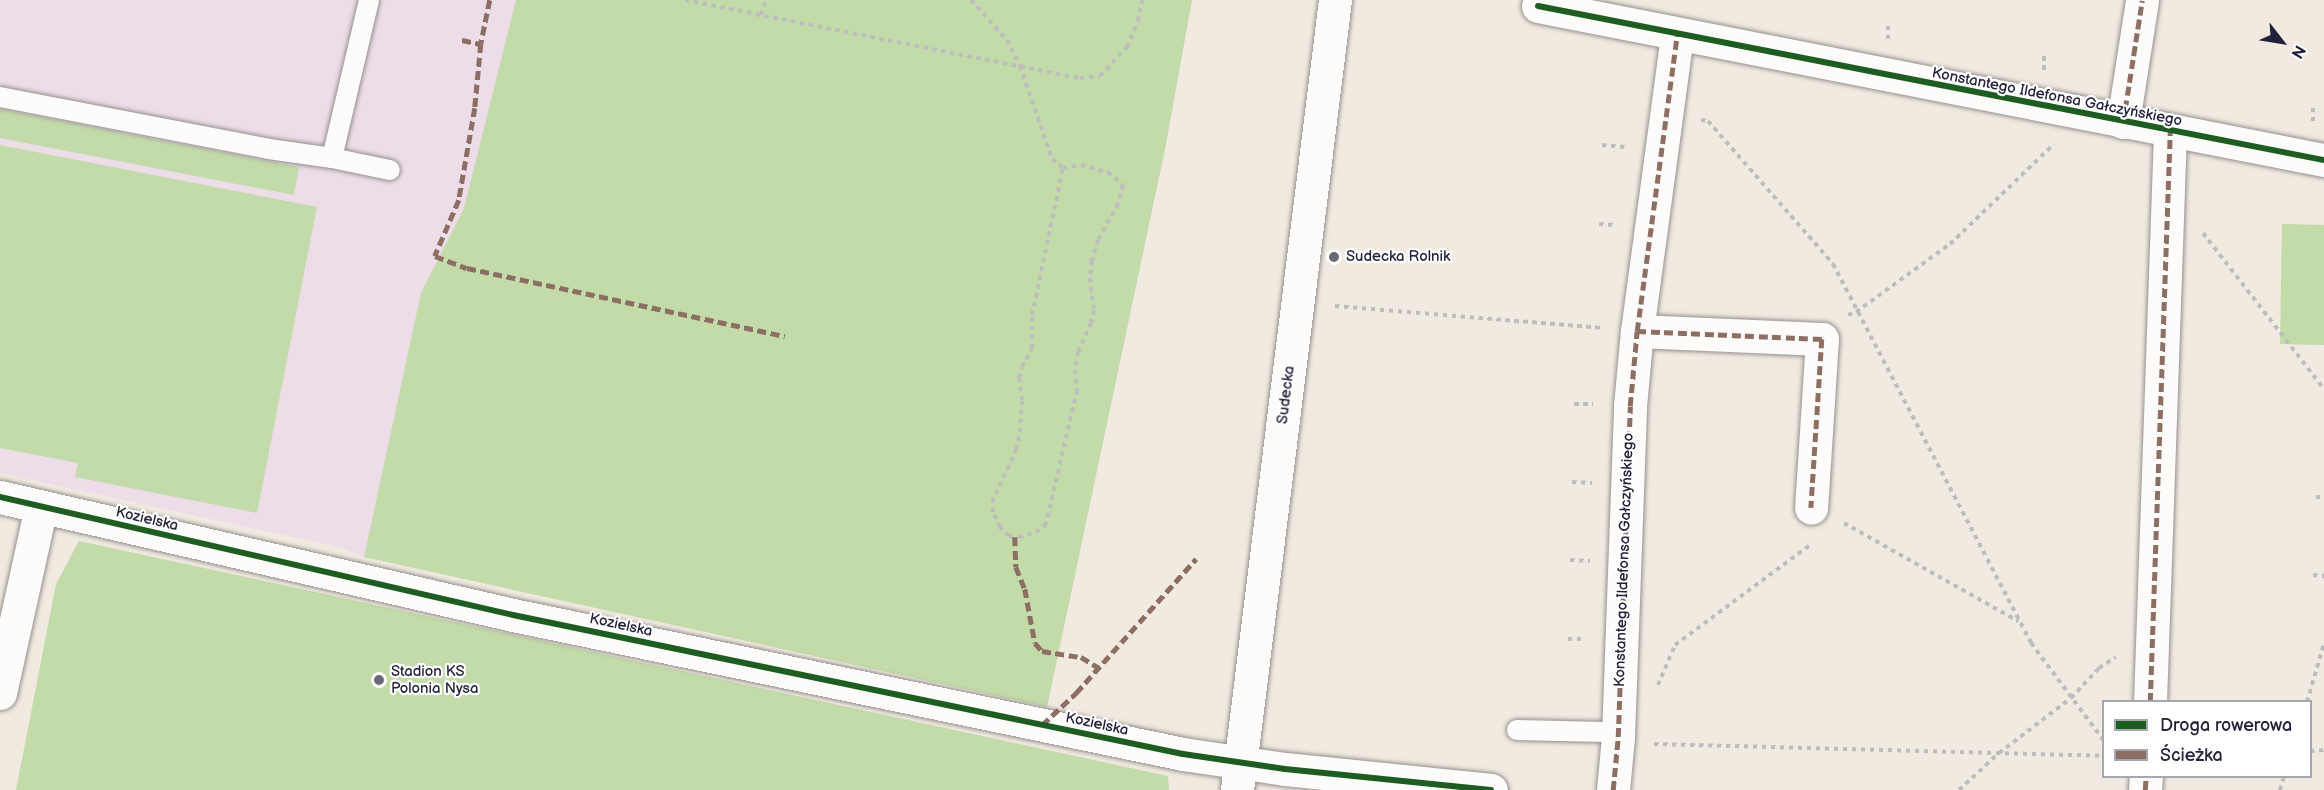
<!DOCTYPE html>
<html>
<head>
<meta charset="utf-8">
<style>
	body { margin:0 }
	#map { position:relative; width:2324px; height:790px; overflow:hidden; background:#f1eae0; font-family:"Balsamiq Sans",sans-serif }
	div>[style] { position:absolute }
	.built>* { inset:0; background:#eddde8 }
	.green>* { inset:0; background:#c3daa9 }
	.path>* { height:4px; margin-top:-2px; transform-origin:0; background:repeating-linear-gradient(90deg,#bebdbe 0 4.5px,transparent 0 9px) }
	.roads { filter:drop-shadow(0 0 2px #94908f) drop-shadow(0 0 2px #94908f) }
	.service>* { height:20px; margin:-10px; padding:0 10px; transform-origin:10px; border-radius:10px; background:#fdfcfa }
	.minor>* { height:33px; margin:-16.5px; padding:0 16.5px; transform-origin:16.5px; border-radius:16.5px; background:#fdfcfa }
	.tertiary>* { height:33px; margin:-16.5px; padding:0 16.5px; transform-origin:16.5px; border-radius:16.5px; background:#fdfcfa }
	.quiet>* { height:4.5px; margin-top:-2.25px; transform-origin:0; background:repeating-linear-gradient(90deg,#8d6e63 0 9px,transparent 0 13.5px) }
	.cycleway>* { height:6px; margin:-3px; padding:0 3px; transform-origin:3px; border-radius:3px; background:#1b5e20 }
	.dots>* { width:16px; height:16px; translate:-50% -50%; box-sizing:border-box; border:3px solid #fff; border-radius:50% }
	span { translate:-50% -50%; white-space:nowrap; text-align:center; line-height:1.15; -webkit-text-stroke:4.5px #fff; paint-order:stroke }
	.street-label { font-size:15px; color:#22223b }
	.poi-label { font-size:15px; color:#22223b }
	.left { translate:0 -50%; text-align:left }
	.legend { position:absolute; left:2102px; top:700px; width:210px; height:78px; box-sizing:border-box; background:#fff; border:2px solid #a7a7b1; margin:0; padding:8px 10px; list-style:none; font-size:18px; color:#22223b }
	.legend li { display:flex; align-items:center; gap:12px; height:30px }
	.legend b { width:30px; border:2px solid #a7a7b1 }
	.north { position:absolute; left:2252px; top:12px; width:60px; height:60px; -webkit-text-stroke:4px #fff; paint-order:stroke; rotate:121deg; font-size:16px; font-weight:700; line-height:24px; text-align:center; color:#22223b }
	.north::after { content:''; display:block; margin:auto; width:21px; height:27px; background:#22223b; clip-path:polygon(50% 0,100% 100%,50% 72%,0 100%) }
</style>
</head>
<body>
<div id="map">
	<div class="built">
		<i style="clip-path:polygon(0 0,1192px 0,1165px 149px,1047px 707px,364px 557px,343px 548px,0 473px)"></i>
	</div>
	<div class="green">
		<i style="clip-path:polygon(516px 0,1192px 0,1165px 149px,1047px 707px,364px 557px,421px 293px,464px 208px)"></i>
		<i style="clip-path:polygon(0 109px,299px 167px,294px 195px,0 138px)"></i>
		<i style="clip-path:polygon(0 145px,317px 207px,257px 513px,75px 477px,78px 463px,0 448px)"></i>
		<i style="clip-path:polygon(2282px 224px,2324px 225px,2324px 345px,2280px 344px)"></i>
		<i style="clip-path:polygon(79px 541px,1168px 776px,1169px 790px,16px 790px,56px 584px)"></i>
	</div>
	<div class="path">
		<i style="left:685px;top:0;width:403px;rotate:11.2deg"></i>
		<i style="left:1080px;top:78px;width:20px;rotate:-6deg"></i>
		<i style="left:1100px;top:76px;width:40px;rotate:-47deg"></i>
		<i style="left:1127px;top:47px;width:28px;rotate:-67deg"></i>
		<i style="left:1138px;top:21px;width:21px;rotate:-79deg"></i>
		<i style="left:971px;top:0;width:54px;rotate:48deg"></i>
		<i style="left:1007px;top:40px;width:29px;rotate:63deg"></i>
		<i style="left:1020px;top:66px;width:98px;rotate:71deg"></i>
		<i style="left:1052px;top:159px;width:14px;rotate:39deg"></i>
		<i style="left:1063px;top:168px;width:18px;rotate:-9deg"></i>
		<i style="left:1081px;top:165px;width:28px;rotate:15deg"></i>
		<i style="left:1108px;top:172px;width:20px;rotate:41deg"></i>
		<i style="left:1123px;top:185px;width:20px;rotate:105deg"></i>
		<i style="left:1118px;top:204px;width:41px;rotate:119.1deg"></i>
		<i style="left:1098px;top:240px;width:22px;rotate:106deg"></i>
		<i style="left:1092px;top:261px;width:17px;rotate:97deg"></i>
		<i style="left:1090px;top:278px;width:32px;rotate:83deg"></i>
		<i style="left:1094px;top:310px;width:13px;rotate:103deg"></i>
		<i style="left:1091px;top:323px;width:32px;rotate:114deg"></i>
		<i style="left:1078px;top:352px;width:18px;rotate:99deg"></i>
		<i style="left:1075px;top:370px;width:20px;rotate:84deg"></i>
		<i style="left:1077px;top:390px;width:138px;rotate:103deg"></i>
		<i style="left:1046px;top:524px;width:8px;rotate:135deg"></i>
		<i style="left:1040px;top:530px;width:19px;rotate:159deg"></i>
		<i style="left:1022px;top:537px;width:13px;rotate:-176deg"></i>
		<i style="left:1009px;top:536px;width:13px;rotate:-135deg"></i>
		<i style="left:1000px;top:527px;width:17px;rotate:-115deg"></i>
		<i style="left:993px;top:512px;width:10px;rotate:-96deg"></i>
		<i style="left:992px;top:502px;width:57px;rotate:-65.2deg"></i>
		<i style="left:1016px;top:450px;width:18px;rotate:-77deg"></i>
		<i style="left:1020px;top:432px;width:32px;rotate:-86deg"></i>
		<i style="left:1022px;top:400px;width:22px;rotate:-98deg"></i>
		<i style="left:1019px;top:378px;width:11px;rotate:-75deg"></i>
		<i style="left:1022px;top:367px;width:21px;rotate:-62deg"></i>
		<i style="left:1032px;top:348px;width:33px;rotate:-90deg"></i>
		<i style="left:1032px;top:315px;width:150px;rotate:-78.1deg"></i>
		<i style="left:761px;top:15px;width:16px;rotate:-72deg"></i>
		<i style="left:1888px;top:39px;width:16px;rotate:-90deg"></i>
		<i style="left:2044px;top:70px;width:15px;rotate:-90deg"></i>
		<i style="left:1701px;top:120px;width:7px;rotate:8deg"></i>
		<i style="left:1708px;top:121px;width:190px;rotate:48.8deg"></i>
		<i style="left:1833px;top:264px;width:428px;rotate:62.4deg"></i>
		<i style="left:2031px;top:643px;width:122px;rotate:53.3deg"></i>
		<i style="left:2313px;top:121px;width:17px;rotate:-90deg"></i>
		<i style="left:1602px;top:145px;width:25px;rotate:5deg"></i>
		<i style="left:1599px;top:224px;width:15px;rotate:4deg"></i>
		<i style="left:2203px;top:233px;width:197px;rotate:52.2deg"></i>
		<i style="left:1335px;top:306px;width:267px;rotate:4.7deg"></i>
		<i style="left:1848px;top:315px;width:9px;rotate:-21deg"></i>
		<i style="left:1856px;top:312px;width:116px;rotate:-35.9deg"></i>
		<i style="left:1950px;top:244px;width:144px;rotate:-43.9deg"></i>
		<i style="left:1574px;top:404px;width:19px"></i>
		<i style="left:1572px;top:482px;width:20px;rotate:3deg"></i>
		<i style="left:2316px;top:497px;width:8px"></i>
		<i style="left:1844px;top:523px;width:200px;rotate:29.4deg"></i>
		<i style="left:1570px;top:560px;width:20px;rotate:3deg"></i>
		<i style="left:2313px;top:575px;width:11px;rotate:5deg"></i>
		<i style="left:1568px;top:639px;width:16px"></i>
		<i style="left:1658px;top:685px;width:43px;rotate:-67deg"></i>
		<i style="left:1675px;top:645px;width:168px;rotate:-36.5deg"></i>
		<i style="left:2307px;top:702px;width:61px;rotate:-73.9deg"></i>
		<i style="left:1654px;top:744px;width:450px;rotate:1.5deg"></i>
		<i style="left:2310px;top:751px;width:14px;rotate:-4deg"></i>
		<i style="left:1959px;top:790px;width:54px;rotate:-42.8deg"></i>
		<i style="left:1999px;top:753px;width:91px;rotate:-37.4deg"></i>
		<i style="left:2071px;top:698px;width:41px;rotate:-47deg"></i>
		<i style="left:2099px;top:668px;width:20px;rotate:-33deg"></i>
		<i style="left:2280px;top:790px;width:15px;rotate:-74deg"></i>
	</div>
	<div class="roads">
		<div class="service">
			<i style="left:0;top:97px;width:274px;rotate:10.9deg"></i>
			<i style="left:269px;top:149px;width:64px;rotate:8.1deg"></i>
			<i style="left:332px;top:158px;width:162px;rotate:-76.8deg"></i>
			<i style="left:332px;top:158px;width:59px;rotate:11.7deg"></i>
			<i style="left:1517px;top:730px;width:88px;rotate:1.3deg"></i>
			<i style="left:1605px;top:732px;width:14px;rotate:21deg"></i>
		</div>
		<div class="minor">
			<i style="left:1538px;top:6px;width:801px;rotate:11.09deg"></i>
			<i style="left:2123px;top:122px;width:123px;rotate:-81.1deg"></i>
			<i style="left:1637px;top:331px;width:185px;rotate:2.5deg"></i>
			<i style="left:1822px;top:339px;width:169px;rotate:93.7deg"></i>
			<i style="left:0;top:497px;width:526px;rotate:12.95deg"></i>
			<i style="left:513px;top:615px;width:684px;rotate:11.72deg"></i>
			<i style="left:1183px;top:754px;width:103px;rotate:8.4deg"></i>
			<i style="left:1285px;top:769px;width:207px;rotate:5.8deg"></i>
			<i style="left:0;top:693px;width:190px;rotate:-77.6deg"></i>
			<i style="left:2150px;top:702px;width:571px;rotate:-87.99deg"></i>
			<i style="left:1613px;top:790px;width:53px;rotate:-84.6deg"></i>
			<i style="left:1618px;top:737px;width:331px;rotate:-87.9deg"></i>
			<i style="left:1630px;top:406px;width:75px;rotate:-84.7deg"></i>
			<i style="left:1637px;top:331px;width:300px;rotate:-82.3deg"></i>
			<i style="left:2145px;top:790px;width:14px;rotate:-86deg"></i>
		</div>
		<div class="tertiary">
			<i style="left:1237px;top:790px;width:796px;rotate:-82.93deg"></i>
		</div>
	</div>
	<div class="quiet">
		<i style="left:490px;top:0;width:45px;rotate:101.6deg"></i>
		<i style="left:481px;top:44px;width:64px;rotate:95.4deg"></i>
		<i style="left:475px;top:108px;width:93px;rotate:99.9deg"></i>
		<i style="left:459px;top:200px;width:61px;rotate:113.2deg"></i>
		<i style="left:435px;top:256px;width:34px;rotate:21deg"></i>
		<i style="left:467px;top:268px;width:325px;rotate:12.1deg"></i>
		<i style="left:462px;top:40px;width:19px;rotate:12deg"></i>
		<i style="left:2123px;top:122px;width:123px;rotate:-81.1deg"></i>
		<i style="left:1637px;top:331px;width:185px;rotate:2.5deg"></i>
		<i style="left:1822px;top:339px;width:169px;rotate:93.7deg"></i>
		<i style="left:1015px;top:537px;width:30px;rotate:88deg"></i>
		<i style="left:1016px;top:567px;width:24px;rotate:68deg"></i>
		<i style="left:1025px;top:589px;width:55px;rotate:79.5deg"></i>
		<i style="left:1035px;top:643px;width:11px;rotate:49deg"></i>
		<i style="left:1042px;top:651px;width:39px;rotate:9deg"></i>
		<i style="left:1081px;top:657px;width:21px;rotate:31deg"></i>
		<i style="left:2150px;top:702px;width:571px;rotate:-87.99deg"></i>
		<i style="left:1042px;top:725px;width:47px;rotate:-43.3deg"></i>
		<i style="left:1076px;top:693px;width:180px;rotate:-48.2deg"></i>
		<i style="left:1613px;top:790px;width:53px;rotate:-84.6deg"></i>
		<i style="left:1618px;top:737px;width:331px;rotate:-87.9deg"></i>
		<i style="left:1630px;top:406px;width:75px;rotate:-84.7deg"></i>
		<i style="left:1637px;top:331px;width:300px;rotate:-82.3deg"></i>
		<i style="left:2145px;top:790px;width:14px;rotate:-86deg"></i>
	</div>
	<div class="cycleway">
		<i style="left:1538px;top:6px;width:801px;rotate:11.09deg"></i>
		<i style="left:0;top:497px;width:526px;rotate:12.95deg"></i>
		<i style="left:513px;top:615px;width:684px;rotate:11.72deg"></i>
		<i style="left:1183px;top:754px;width:103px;rotate:8.4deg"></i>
		<i style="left:1285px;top:769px;width:207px;rotate:5.8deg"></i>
	</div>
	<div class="dots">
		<i style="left:1334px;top:257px;background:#6a6875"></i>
		<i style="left:379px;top:680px;background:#6a6875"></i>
	</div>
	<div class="street-label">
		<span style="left:2057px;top:97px;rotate:11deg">Konstantego Ildefonsa Gałczyńskiego</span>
		<span style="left:1286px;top:395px;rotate:-83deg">Sudecka</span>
		<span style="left:147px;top:519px;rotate:13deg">Kozielska</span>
		<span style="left:1624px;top:560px;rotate:-88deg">Konstantego Ildefonsa Gałczyńskiego</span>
		<span style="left:621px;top:625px;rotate:12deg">Kozielska</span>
		<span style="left:1097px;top:724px;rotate:12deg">Kozielska</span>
	</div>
	<div class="poi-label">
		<span class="left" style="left:1346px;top:257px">Sudecka Rolnik</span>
		<span class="left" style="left:391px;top:680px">Stadion KS<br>Polonia Nysa</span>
	</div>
	<ul class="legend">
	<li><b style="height:8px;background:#1b5e20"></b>Droga rowerowa</li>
	<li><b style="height:8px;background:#8d6e63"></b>Ścieżka</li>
	</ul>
	<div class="north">N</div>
</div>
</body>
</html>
